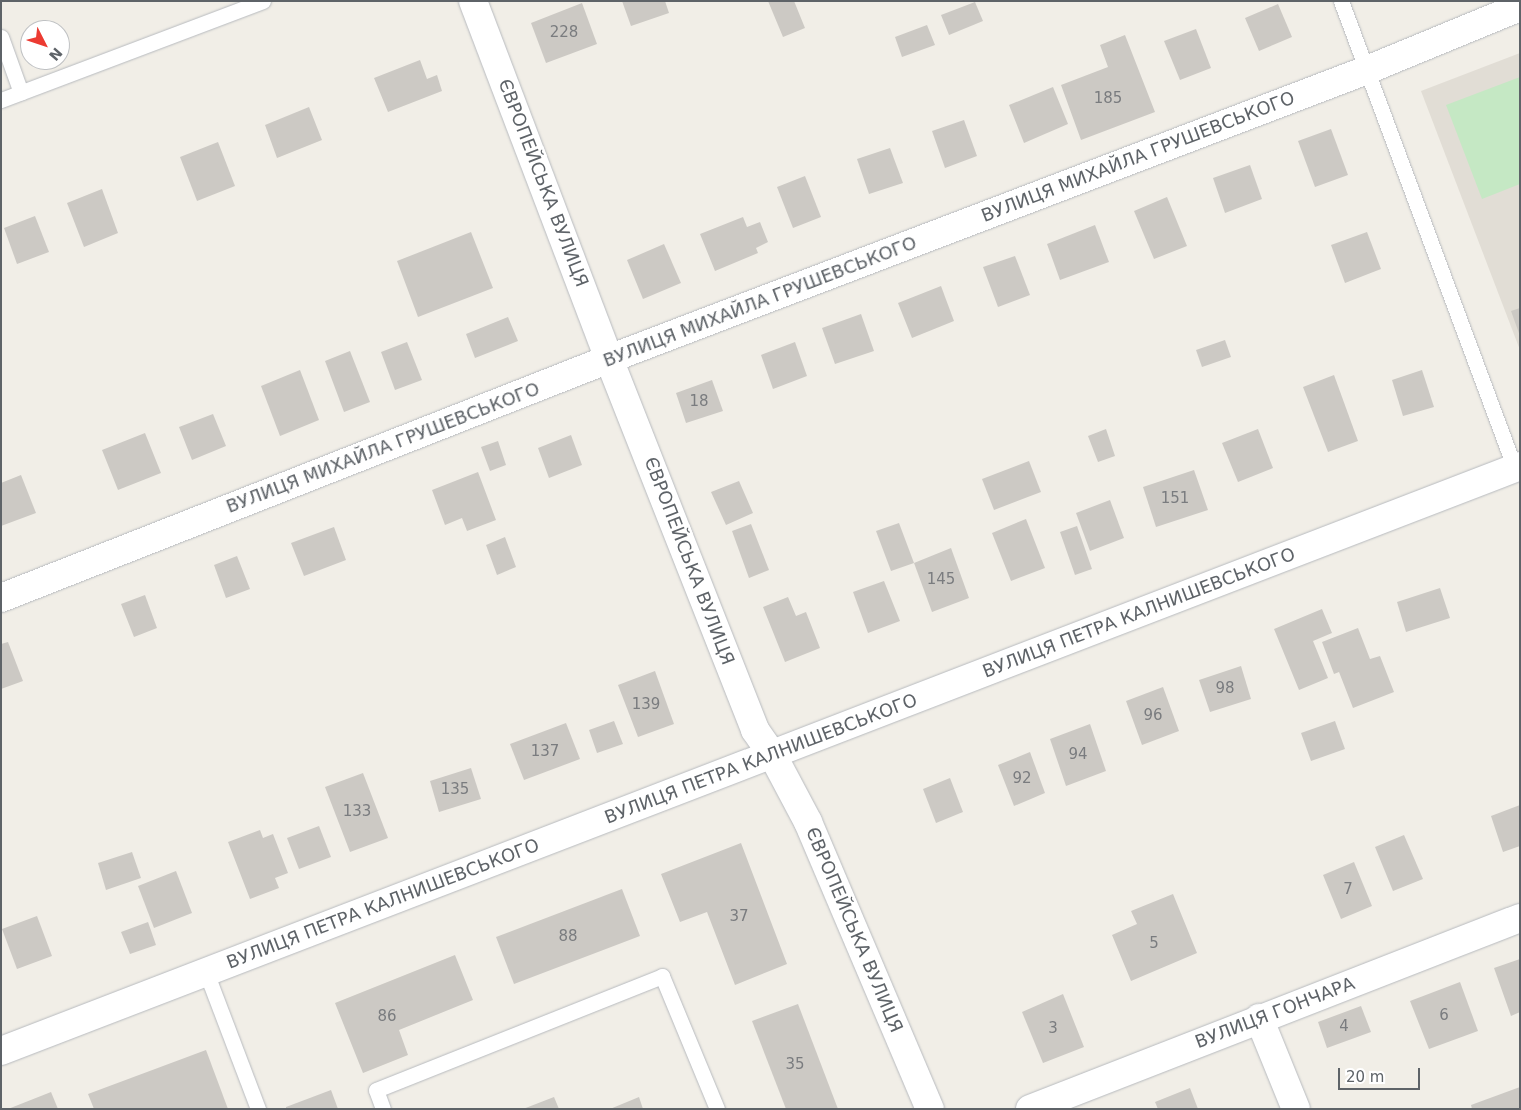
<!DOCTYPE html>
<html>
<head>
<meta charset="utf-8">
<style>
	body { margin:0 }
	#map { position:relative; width:1521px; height:1110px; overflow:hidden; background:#f1eee7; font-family:"DejaVu Sans",sans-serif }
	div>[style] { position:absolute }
	.education>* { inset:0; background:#e1ddd5 }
	.green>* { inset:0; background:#c5e8c4 }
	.building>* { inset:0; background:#ccc9c4 }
	.roads { filter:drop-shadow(0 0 1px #b7babe) drop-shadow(0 0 1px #b7babe) }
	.service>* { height:15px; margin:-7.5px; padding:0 7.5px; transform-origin:7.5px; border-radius:7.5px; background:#fff }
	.minor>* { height:28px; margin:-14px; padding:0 14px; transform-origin:14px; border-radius:14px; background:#fff }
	span { translate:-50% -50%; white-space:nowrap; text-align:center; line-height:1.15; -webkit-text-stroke:4.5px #fff; paint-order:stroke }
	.number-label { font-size:15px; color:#7a7c7f }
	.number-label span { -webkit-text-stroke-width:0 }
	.street-label { font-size:18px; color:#5e6368 }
	.frame { position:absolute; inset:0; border:2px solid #5e6368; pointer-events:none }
	.north { position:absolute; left:20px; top:20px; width:50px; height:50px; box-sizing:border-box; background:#fff; border:1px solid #bfc1c3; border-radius:50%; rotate:131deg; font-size:14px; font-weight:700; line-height:20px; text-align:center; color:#5e6368 }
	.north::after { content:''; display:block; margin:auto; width:18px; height:22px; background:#ec3b32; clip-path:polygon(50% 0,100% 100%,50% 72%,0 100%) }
	.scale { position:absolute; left:1338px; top:1068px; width:82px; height:22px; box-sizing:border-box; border:2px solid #5e6368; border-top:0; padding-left:6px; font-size:15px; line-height:18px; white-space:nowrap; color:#5e6368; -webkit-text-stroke:4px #fff; paint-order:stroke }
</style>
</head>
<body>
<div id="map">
	<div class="education">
		<i style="clip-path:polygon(1520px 53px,1520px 350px,1421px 91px)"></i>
	</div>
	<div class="green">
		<i style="clip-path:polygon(1520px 77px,1520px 184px,1482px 199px,1446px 105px)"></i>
	</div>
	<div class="building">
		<i style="clip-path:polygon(622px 1px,665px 1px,669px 13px,631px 26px)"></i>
		<i style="clip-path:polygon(768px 1px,794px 1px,805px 28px,783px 37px)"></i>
		<i style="clip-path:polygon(975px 2px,983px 21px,949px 35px,941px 15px)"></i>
		<i style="clip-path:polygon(582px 3px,597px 44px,546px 63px,531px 23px)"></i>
		<i style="clip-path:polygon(1278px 4px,1292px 37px,1259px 51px,1245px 18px)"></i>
		<i style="clip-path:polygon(927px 25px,935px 45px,902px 57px,895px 37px)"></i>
		<i style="clip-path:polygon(1196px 29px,1211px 68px,1180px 80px,1164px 41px)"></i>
		<i style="clip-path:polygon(1125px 35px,1155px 112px,1081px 140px,1061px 85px,1108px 67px,1100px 45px)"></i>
		<i style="clip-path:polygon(420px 60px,427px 79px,437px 75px,442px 91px,388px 112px,374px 78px)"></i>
		<i style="clip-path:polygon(1053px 87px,1068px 124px,1024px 143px,1009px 105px)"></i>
		<i style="clip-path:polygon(309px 107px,322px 140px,277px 158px,265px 125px)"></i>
		<i style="clip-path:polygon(964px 120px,977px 156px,945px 168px,932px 131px)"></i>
		<i style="clip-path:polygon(1331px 129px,1348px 175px,1315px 187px,1298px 141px)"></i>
		<i style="clip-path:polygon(218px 142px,235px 186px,197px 201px,180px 157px)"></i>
		<i style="clip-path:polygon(890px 148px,903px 183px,869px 194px,857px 159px)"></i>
		<i style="clip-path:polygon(1250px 165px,1262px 199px,1225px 213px,1213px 178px)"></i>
		<i style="clip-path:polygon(805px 176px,821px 217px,793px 228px,777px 187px)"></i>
		<i style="clip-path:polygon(102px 189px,118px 233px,84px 247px,67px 203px)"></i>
		<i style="clip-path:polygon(1167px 197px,1187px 246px,1154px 259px,1134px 211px)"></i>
		<i style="clip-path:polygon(35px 216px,49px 252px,17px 264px,4px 228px)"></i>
		<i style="clip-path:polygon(743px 217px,747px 227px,760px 222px,768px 242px,756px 248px,758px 253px,715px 271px,700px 234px)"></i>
		<i style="clip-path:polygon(1095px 225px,1109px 262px,1060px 280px,1047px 244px)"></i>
		<i style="clip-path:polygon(471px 232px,493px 288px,418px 317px,397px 261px)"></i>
		<i style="clip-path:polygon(1367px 232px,1381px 269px,1345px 283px,1331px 245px)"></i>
		<i style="clip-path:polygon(664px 244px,681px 283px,643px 299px,627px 260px)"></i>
		<i style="clip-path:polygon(1015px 256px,1030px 295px,998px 307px,983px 267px)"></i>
		<i style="clip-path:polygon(941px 286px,954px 321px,912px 338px,898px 303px)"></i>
		<i style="clip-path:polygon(1520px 308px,1520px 336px,1511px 311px)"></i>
		<i style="clip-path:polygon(861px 314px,874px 351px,835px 364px,822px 328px)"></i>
		<i style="clip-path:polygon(508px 317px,518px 341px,475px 358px,466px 334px)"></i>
		<i style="clip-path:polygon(1225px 340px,1231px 357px,1202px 367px,1196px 350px)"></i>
		<i style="clip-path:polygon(407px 342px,422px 380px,395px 390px,381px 352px)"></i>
		<i style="clip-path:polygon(795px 342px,807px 376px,773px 389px,761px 355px)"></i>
		<i style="clip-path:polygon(350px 351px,370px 402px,344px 412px,325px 361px)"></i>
		<i style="clip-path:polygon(300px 370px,319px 420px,280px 436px,261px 386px)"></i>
		<i style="clip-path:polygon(1422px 370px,1434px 407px,1403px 416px,1392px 380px)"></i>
		<i style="clip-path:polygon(1334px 375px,1358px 441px,1328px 452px,1303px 387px)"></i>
		<i style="clip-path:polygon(712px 380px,723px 411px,686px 423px,676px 393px)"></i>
		<i style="clip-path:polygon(213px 414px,226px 446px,192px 460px,179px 427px)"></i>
		<i style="clip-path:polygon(1106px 429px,1115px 456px,1098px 462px,1088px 436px)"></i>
		<i style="clip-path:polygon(1258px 429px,1273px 468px,1238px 482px,1222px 443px)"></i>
		<i style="clip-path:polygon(145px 433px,161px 473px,118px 490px,102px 450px)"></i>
		<i style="clip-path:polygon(571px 435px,582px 465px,549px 478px,538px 448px)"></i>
		<i style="clip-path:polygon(498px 441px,506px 465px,490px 471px,481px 447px)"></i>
		<i style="clip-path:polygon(1029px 461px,1041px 492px,994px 510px,982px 479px)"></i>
		<i style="clip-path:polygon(1194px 470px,1208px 510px,1156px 527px,1143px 487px)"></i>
		<i style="clip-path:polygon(478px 472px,496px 520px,467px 531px,462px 518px,445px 525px,432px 490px)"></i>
		<i style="clip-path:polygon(21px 475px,36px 513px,1px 526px,1px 483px)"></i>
		<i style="clip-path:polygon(739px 481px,753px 513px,726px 525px,711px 492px)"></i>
		<i style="clip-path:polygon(1110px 500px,1124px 538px,1090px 551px,1076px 513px)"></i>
		<i style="clip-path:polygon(1026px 519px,1045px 568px,1011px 581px,992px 533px)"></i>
		<i style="clip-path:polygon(899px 523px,914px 563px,891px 571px,876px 531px)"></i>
		<i style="clip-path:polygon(751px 524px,769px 570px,749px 578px,732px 531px)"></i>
		<i style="clip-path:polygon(1077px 526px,1092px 569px,1075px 575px,1060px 532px)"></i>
		<i style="clip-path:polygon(334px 527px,346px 560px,304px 576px,291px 543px)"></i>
		<i style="clip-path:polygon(505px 537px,516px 567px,497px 575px,486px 545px)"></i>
		<i style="clip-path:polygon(951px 548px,969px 598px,932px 612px,914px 563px)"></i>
		<i style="clip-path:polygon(237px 556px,250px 589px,226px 598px,214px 565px)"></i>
		<i style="clip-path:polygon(884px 581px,900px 621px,868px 633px,853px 592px)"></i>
		<i style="clip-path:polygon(1440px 588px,1450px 618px,1406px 632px,1397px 602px)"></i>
		<i style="clip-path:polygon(145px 595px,157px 628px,134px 637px,121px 604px)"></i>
		<i style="clip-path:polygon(788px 597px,796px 616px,806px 612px,820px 648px,785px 662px,763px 607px)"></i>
		<i style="clip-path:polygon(1322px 609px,1332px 633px,1313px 641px,1328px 678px,1299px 690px,1274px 629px)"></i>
		<i style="clip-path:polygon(1358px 628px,1370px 659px,1380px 656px,1394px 692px,1353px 708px,1339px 672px,1334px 674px,1322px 642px)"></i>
		<i style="clip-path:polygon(8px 642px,23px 681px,1px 689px,1px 644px)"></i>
		<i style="clip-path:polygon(1241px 666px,1251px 699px,1210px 712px,1199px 680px)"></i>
		<i style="clip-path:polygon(655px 671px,674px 724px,638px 737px,618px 685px)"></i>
		<i style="clip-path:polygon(1163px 687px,1179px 731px,1142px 745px,1126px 701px)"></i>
		<i style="clip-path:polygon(614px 721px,623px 744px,597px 753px,589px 730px)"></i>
		<i style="clip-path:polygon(1335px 721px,1345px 749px,1311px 761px,1301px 733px)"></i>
		<i style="clip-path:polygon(566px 723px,580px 759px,524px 780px,510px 744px)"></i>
		<i style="clip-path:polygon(1090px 724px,1106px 771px,1066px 786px,1050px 739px)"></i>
		<i style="clip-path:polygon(1030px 752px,1045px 793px,1014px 806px,998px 765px)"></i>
		<i style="clip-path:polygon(471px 768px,481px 799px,439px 812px,430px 781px)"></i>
		<i style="clip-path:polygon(363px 773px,388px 838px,350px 852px,325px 787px)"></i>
		<i style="clip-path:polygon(950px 778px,963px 812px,936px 823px,923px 789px)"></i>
		<i style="clip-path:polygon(1520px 805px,1520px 846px,1503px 852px,1491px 816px)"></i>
		<i style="clip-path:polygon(319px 826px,331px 857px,299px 869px,287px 838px)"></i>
		<i style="clip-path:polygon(260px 830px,263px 838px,273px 834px,288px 873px,275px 878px,279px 888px,250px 899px,228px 842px)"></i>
		<i style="clip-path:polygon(1404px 835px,1423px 879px,1393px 891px,1375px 847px)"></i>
		<i style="clip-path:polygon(741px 843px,787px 964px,735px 985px,707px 912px,680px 922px,661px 874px)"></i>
		<i style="clip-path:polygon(132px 852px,141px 878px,106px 890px,98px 863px)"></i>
		<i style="clip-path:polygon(1354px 862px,1372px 906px,1341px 919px,1323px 875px)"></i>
		<i style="clip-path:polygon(176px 871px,192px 913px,154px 928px,138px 886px)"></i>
		<i style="clip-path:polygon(622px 889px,640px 936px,514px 984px,496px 937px)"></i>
		<i style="clip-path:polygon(1173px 894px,1197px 953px,1131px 981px,1112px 935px,1137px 924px,1131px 911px)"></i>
		<i style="clip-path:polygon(37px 916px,52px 956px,17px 969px,2px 929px)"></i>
		<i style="clip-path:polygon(148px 922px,156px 945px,130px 954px,121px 932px)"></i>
		<i style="clip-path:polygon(455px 955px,473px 1000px,399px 1030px,408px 1055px,363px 1073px,335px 1003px)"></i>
		<i style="clip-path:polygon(1520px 959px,1520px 1012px,1511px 1016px,1494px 968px)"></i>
		<i style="clip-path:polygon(1460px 982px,1478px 1031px,1429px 1049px,1410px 1001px)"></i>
		<i style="clip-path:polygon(1063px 994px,1084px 1047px,1043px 1063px,1022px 1012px)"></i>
		<i style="clip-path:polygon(798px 1004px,838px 1109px,786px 1109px,752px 1021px)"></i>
		<i style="clip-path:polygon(1361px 1006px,1371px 1032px,1327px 1048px,1318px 1022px)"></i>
		<i style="clip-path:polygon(206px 1050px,228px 1109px,94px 1109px,88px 1094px)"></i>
		<i style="clip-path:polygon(1520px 1087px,1520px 1109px,1472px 1109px,1471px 1105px)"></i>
		<i style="clip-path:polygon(1190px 1088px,1198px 1109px,1158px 1109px,1155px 1102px)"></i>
		<i style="clip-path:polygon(331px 1090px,338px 1109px,286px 1109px,286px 1107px)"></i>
		<i style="clip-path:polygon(51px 1092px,58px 1109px,8px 1109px)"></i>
		<i style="clip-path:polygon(554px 1097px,559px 1109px,523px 1109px)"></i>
		<i style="clip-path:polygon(639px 1097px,643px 1109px,610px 1109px)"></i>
	</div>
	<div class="roads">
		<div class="service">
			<i style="left:1341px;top:1px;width:498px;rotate:69.6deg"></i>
			<i style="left:1px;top:37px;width:59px;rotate:70.3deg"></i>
			<i style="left:1px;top:100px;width:280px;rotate:-20.7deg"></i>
			<i style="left:206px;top:972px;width:147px;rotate:69.2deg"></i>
			<i style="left:383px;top:1109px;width:20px;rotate:-110deg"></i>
			<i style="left:376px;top:1090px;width:308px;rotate:-21.7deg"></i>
			<i style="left:662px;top:976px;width:144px;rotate:67.5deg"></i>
		</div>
		<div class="minor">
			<i style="left:473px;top:1px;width:383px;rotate:69.2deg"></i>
			<i style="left:609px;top:359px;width:399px;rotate:68.5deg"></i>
			<i style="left:755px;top:730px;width:29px;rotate:55deg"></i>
			<i style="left:772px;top:754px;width:77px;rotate:62.1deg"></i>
			<i style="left:808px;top:822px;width:312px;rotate:67deg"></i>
			<i style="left:1px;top:598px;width:653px;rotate:-21.46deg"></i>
			<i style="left:609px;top:359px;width:811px;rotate:-20.87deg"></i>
			<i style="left:1367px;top:70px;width:165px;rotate:-22.4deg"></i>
			<i style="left:1259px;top:1018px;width:98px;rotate:67.9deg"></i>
			<i style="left:1px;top:1051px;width:1628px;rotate:-21.06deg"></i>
			<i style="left:1030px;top:1109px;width:526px;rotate:-21.3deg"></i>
		</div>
	</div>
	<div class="number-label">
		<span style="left:564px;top:33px">228</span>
		<span style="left:1108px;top:99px">185</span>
		<span style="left:699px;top:402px">18</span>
		<span style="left:1175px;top:499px">151</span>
		<span style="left:941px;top:580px">145</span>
		<span style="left:1225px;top:689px">98</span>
		<span style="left:646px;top:705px">139</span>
		<span style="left:1153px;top:716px">96</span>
		<span style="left:545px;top:752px">137</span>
		<span style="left:1078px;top:755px">94</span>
		<span style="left:1022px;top:779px">92</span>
		<span style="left:455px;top:790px">135</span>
		<span style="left:357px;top:812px">133</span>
		<span style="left:1348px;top:890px">7</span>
		<span style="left:739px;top:917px">37</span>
		<span style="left:568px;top:937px">88</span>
		<span style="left:1154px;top:944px">5</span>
		<span style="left:1444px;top:1016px">6</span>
		<span style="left:387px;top:1017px">86</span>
		<span style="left:1344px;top:1027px">4</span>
		<span style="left:1053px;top:1029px">3</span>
		<span style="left:795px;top:1065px">35</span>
	</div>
	<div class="street-label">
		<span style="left:1138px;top:157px;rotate:-21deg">ВУЛИЦЯ МИХАЙЛА ГРУШЕВСЬКОГО</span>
		<span style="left:543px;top:183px;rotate:69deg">ЄВРОПЕЙСЬКА ВУЛИЦЯ</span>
		<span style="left:760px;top:302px;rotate:-21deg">ВУЛИЦЯ МИХАЙЛА ГРУШЕВСЬКОГО</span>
		<span style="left:383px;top:448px;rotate:-21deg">ВУЛИЦЯ МИХАЙЛА ГРУШЕВСЬКОГО</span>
		<span style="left:689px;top:561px;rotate:69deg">ЄВРОПЕЙСЬКА ВУЛИЦЯ</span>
		<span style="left:1139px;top:613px;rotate:-21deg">ВУЛИЦЯ ПЕТРА КАЛНИШЕВСЬКОГО</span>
		<span style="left:761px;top:759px;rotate:-21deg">ВУЛИЦЯ ПЕТРА КАЛНИШЕВСЬКОГО</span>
		<span style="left:383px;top:904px;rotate:-21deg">ВУЛИЦЯ ПЕТРА КАЛНИШЕВСЬКОГО</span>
		<span style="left:854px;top:930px;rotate:67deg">ЄВРОПЕЙСЬКА ВУЛИЦЯ</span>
		<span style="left:1275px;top:1013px;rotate:-21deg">ВУЛИЦЯ ГОНЧАРА</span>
	</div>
	<div class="frame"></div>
	<div class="north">N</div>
	<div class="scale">20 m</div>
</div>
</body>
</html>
